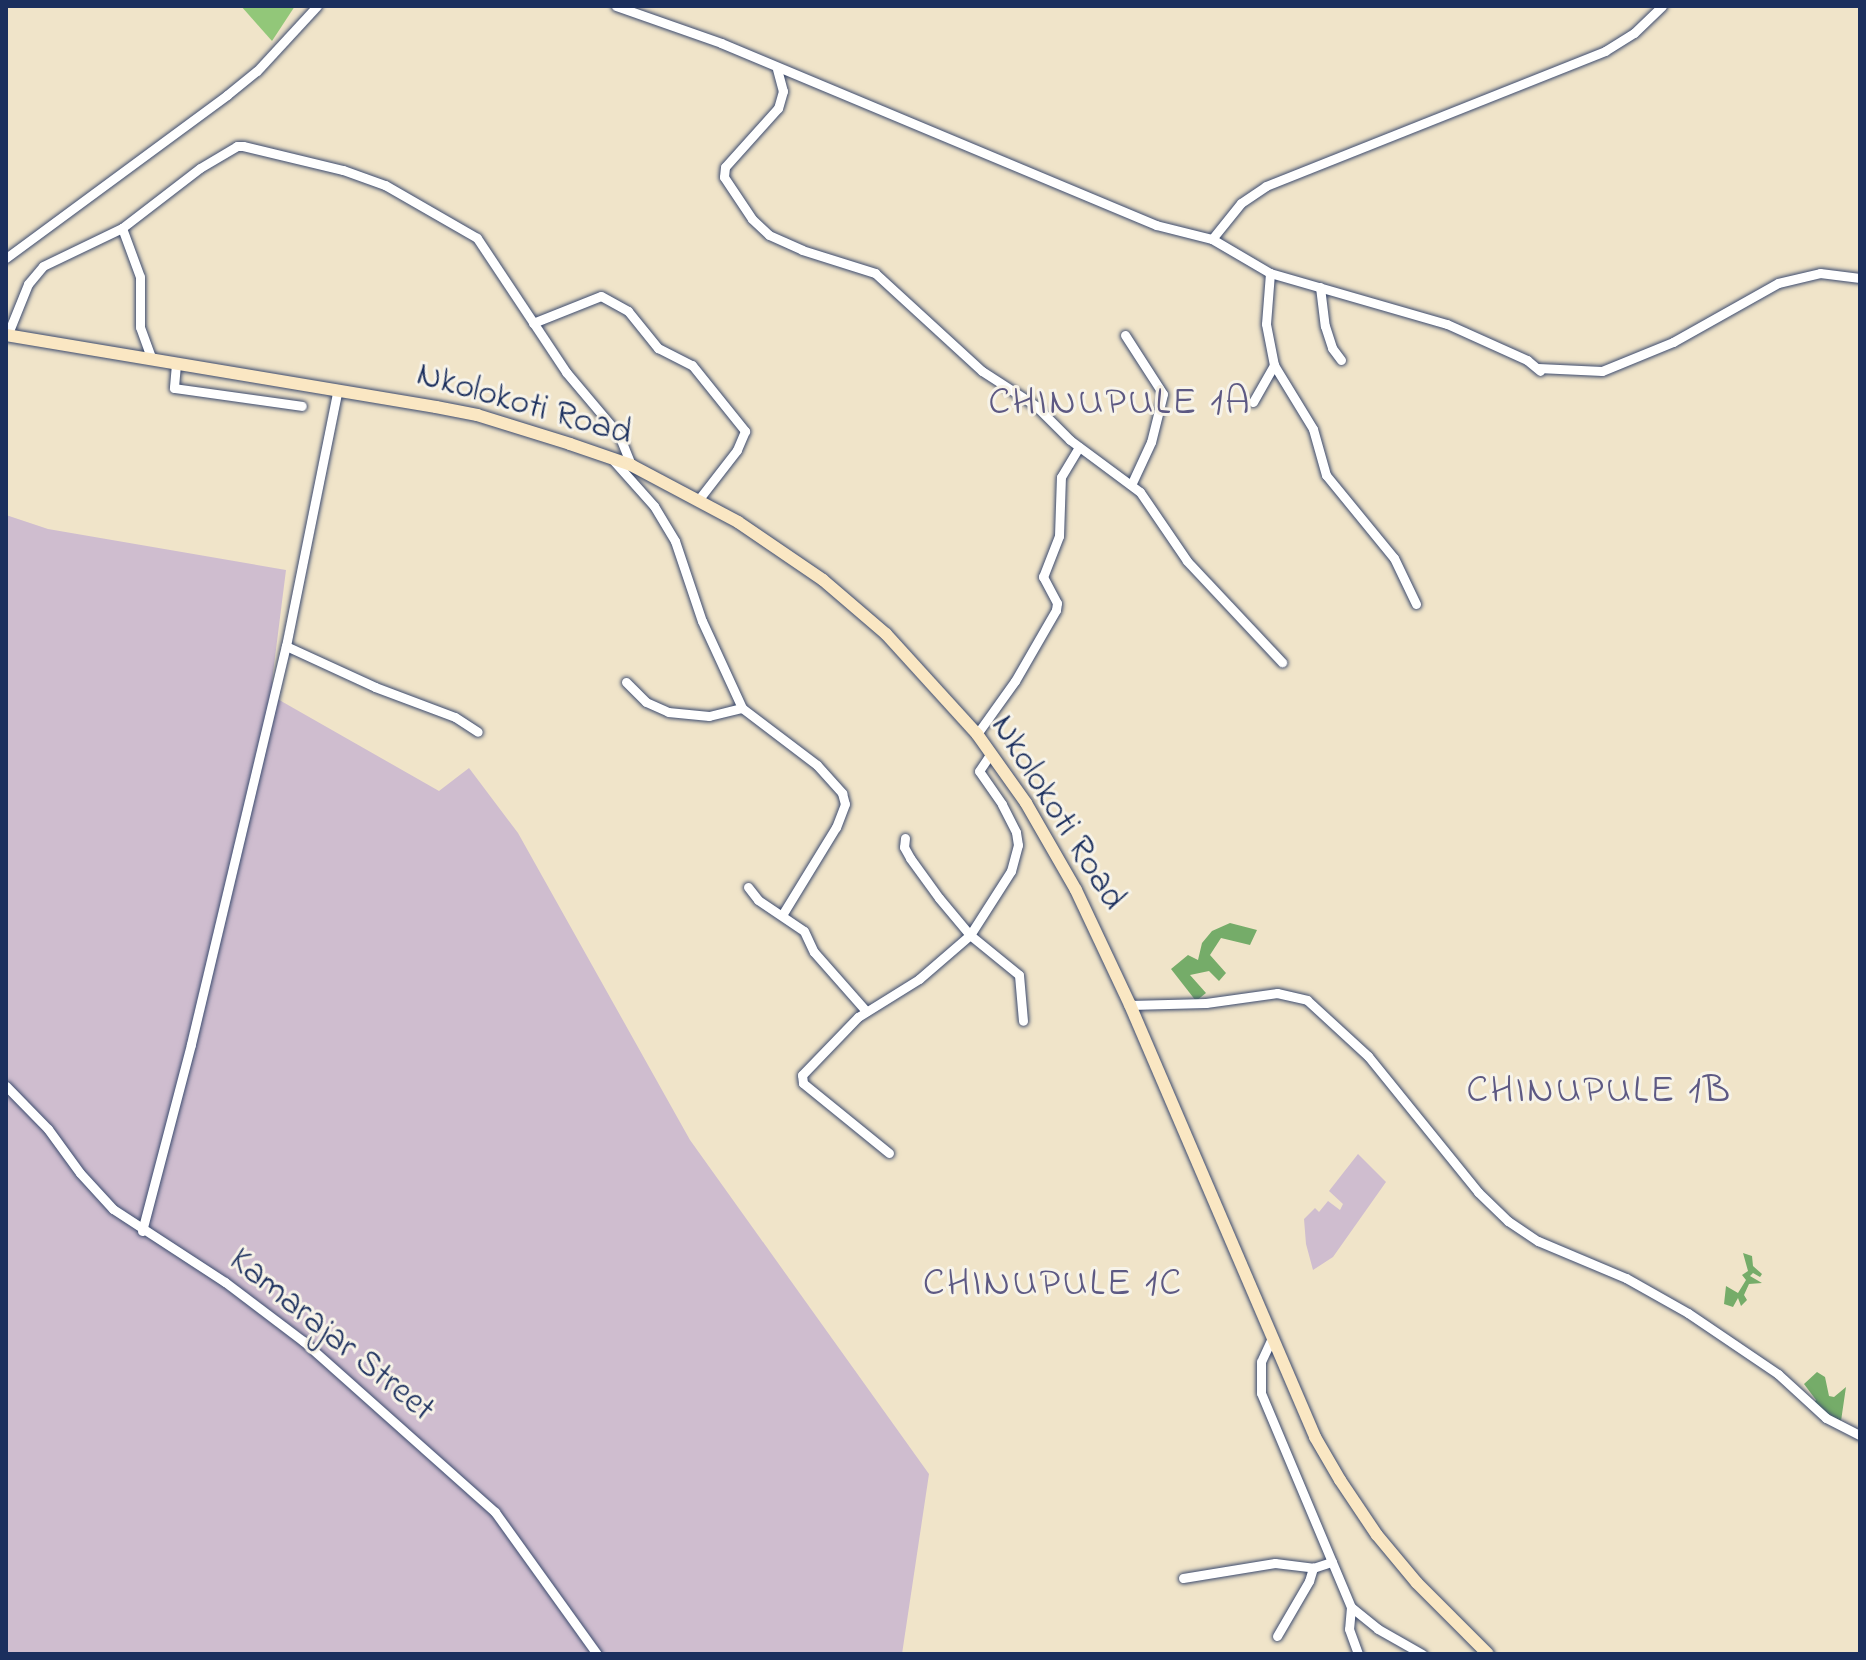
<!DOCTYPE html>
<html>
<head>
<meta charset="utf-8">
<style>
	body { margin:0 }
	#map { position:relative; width:1866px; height:1660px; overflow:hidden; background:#f0e4c9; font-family:"Indie Flower",sans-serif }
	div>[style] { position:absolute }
	.industrial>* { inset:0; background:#cfbdcf }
	.green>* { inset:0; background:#92c779 }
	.forest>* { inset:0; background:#75ac69 }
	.roads { filter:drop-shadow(0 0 2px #3b4a6e) drop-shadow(0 0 2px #3b4a6e) }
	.minor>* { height:9px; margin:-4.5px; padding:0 4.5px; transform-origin:4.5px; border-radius:4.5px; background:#fff }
	.secondary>* { height:12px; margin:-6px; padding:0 6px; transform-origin:6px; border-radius:6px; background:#fae7c3 }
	span { translate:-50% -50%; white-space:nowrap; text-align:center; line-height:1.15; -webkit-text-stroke:6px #f7f3e8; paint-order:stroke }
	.street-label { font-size:36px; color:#1b2f5e }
	.quarter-label { font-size:40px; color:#5d5983; letter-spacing:2px }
	.frame { position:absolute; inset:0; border:8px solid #1b2f5e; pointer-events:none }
</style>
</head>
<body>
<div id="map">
	<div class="industrial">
		<i style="clip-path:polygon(6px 515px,48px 529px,286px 570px,272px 681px,274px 697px,439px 791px,469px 768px,518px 833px,690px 1140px,929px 1474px,902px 1654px,6px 1654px)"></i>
		<i style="clip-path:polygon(1358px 1154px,1386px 1182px,1333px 1257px,1313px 1270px,1306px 1244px,1304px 1219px,1315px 1208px,1319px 1212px,1328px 1201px,1340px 1210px,1343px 1204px,1329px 1191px)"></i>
	</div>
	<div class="green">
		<i style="clip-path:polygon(241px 6px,295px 6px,272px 41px)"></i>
	</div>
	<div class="forest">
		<i style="clip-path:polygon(1230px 923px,1257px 930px,1250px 945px,1221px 938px,1210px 955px,1226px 973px,1219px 981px,1209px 971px,1190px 975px,1206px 993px,1196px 1001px,1171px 969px,1188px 955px,1198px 960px,1202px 943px,1212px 931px)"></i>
		<i style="clip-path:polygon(1743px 1253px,1752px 1256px,1753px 1266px,1762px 1274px,1760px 1277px,1753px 1273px,1750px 1276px,1762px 1283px,1749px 1284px,1744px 1295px,1747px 1300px,1741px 1306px,1738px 1298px,1733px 1307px,1724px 1304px,1726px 1286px,1738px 1293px,1746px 1280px,1742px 1275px,1748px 1271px)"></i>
		<i style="clip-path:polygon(1817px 1372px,1825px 1377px,1829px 1396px,1834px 1397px,1846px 1387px,1841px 1421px,1812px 1406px,1816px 1400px,1804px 1384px)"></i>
	</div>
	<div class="roads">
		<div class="minor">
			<i style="left:616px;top:6px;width:111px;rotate:19.4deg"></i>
			<i style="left:721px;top:43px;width:472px;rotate:22.7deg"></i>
			<i style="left:1156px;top:225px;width:58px;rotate:14deg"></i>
			<i style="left:1212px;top:239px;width:46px;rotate:-51.1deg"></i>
			<i style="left:1241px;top:203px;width:30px;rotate:-34deg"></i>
			<i style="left:1266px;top:186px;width:365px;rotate:-21.7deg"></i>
			<i style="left:1605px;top:51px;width:34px;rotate:-32deg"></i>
			<i style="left:1634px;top:33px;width:39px;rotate:-44deg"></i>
			<i style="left:777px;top:69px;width:23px;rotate:75deg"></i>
			<i style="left:783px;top:91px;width:18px;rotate:106deg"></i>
			<i style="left:778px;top:108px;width:79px;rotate:131.9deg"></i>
			<i style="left:725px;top:167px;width:10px;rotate:96deg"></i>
			<i style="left:724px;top:177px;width:50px;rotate:56.3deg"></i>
			<i style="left:752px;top:219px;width:23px;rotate:43deg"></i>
			<i style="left:769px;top:235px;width:36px;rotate:24deg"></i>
			<i style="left:802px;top:250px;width:77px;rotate:17.5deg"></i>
			<i style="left:875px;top:273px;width:145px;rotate:42.5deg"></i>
			<i style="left:982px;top:371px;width:64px;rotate:32.9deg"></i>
			<i style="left:1036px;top:406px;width:48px;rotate:45deg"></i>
			<i style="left:1070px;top:440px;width:87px;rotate:36.6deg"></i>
			<i style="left:1140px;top:492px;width:83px;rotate:55.7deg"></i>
			<i style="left:1187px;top:561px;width:139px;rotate:46.8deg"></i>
			<i style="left:122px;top:228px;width:52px;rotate:69.8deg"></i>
			<i style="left:140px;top:277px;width:50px;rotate:90deg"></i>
			<i style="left:140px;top:327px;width:35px;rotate:70deg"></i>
			<i style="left:1212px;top:239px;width:67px;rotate:30.4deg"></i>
			<i style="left:1270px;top:273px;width:184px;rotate:16.1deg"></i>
			<i style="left:1447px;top:324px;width:88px;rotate:24.2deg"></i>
			<i style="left:1527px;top:360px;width:17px;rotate:40deg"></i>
			<i style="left:6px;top:258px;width:275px;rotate:-36.4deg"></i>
			<i style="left:227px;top:95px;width:38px;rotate:-39deg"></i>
			<i style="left:257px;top:71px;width:88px;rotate:-47.3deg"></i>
			<i style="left:1270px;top:273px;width:51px;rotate:94.5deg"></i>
			<i style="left:1266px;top:324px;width:42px;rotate:79deg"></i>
			<i style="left:1274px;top:365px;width:75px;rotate:58.6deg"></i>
			<i style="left:1313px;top:429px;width:48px;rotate:74.2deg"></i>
			<i style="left:1326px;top:475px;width:107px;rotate:50.7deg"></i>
			<i style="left:1394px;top:558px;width:51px;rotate:64.4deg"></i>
			<i style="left:1320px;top:287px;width:39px;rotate:83deg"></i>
			<i style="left:1325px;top:326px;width:23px;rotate:72deg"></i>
			<i style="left:1332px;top:348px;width:15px;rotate:53deg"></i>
			<i style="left:533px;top:323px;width:73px;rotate:-21.7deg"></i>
			<i style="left:601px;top:296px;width:31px;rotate:29deg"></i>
			<i style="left:628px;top:311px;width:48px;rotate:51deg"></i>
			<i style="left:658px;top:348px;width:38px;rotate:27deg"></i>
			<i style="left:692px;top:365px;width:85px;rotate:51.2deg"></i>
			<i style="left:745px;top:431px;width:21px;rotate:113deg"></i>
			<i style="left:737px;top:450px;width:62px;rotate:127.8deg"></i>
			<i style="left:1125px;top:335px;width:70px;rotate:57.2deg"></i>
			<i style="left:1163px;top:394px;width:49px;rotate:104deg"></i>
			<i style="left:1151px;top:442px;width:47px;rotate:114.9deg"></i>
			<i style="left:7px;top:336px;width:56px;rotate:-68deg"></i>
			<i style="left:28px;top:284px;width:23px;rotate:-50deg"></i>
			<i style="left:43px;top:266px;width:88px;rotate:-25.7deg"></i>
			<i style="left:122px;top:228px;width:98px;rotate:-37.6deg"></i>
			<i style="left:200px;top:168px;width:43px;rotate:-30.7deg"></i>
			<i style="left:237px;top:146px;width:6px"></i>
			<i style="left:243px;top:146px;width:103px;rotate:13.5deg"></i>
			<i style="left:343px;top:170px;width:45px;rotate:19.7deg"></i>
			<i style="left:385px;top:185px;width:106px;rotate:29.9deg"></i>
			<i style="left:477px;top:238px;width:161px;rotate:56.4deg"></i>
			<i style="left:566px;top:372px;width:82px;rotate:49.9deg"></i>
			<i style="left:619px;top:435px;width:32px;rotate:68deg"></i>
			<i style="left:176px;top:364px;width:24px;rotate:95deg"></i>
			<i style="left:174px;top:388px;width:129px;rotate:8deg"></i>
			<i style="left:1538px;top:368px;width:64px;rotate:2.7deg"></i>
			<i style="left:1602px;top:371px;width:77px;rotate:-22.2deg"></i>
			<i style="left:1673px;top:342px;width:120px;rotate:-29.3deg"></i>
			<i style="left:1778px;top:283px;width:43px;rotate:-13.4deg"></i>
			<i style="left:1820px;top:273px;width:40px;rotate:7.1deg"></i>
			<i style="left:1253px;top:402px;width:43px;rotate:-60.4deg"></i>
			<i style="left:613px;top:460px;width:62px;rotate:48.3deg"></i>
			<i style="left:654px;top:506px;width:41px;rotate:59deg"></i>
			<i style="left:675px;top:541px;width:84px;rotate:71.4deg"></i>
			<i style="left:702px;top:621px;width:96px;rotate:65.3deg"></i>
			<i style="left:742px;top:708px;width:94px;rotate:37.2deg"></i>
			<i style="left:817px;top:765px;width:38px;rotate:48deg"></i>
			<i style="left:842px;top:793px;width:11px;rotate:75deg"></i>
			<i style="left:845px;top:804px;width:25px;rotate:111deg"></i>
			<i style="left:836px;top:827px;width:103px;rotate:121.5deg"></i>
			<i style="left:286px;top:646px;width:98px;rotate:24.7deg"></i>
			<i style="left:375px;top:687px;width:85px;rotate:20.6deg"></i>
			<i style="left:455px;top:717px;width:27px;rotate:33deg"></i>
			<i style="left:626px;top:682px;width:28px;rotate:45deg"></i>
			<i style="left:646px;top:702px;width:24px;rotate:24deg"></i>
			<i style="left:668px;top:712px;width:41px;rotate:5.6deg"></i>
			<i style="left:709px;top:716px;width:34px;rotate:-14deg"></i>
			<i style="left:977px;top:734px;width:65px;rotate:-54.4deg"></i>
			<i style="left:1015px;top:681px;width:82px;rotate:-60deg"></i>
			<i style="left:1056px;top:610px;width:7px;rotate:-82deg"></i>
			<i style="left:1057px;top:603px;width:30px;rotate:-118deg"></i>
			<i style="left:1043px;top:577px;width:44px;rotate:-68.7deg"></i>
			<i style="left:1059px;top:536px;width:59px;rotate:-88.1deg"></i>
			<i style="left:1061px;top:477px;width:35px;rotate:-59deg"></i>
			<i style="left:905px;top:838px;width:9px;rotate:96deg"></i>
			<i style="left:904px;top:847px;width:13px;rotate:61deg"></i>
			<i style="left:910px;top:858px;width:49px;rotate:54.1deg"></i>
			<i style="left:939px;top:898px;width:48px;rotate:50deg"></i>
			<i style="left:970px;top:935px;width:63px;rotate:39.2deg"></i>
			<i style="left:1019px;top:975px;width:46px;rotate:85deg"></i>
			<i style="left:748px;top:887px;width:16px;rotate:52deg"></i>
			<i style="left:758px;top:900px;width:55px;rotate:34deg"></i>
			<i style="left:804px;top:931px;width:23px;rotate:65deg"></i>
			<i style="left:814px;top:952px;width:79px;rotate:48.6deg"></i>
			<i style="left:1130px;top:1005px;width:76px;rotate:-1.5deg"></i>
			<i style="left:1206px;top:1003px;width:72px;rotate:-8deg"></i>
			<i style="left:1277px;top:993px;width:31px;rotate:13deg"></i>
			<i style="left:1307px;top:1000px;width:83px;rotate:42.6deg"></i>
			<i style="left:1368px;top:1056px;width:175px;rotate:51deg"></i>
			<i style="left:1478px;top:1192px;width:42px;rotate:44deg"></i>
			<i style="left:1508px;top:1221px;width:36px;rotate:34deg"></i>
			<i style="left:1538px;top:1241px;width:95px;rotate:22.8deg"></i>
			<i style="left:1626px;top:1278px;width:71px;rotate:29.4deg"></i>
			<i style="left:1688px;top:1313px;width:109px;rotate:34.1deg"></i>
			<i style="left:1778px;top:1374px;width:65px;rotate:42.5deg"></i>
			<i style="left:1826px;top:1418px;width:38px;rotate:27deg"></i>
			<i style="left:6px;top:1086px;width:60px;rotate:45.7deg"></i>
			<i style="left:48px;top:1129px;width:54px;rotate:54deg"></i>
			<i style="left:80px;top:1173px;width:49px;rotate:47.5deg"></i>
			<i style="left:113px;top:1209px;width:134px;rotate:33.1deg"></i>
			<i style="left:225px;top:1282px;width:98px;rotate:37.1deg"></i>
			<i style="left:303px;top:1341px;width:257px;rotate:41.7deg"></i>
			<i style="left:495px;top:1512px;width:175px;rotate:54.3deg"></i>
			<i style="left:889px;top:1153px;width:111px;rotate:-140.9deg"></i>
			<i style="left:803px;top:1083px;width:8px;rotate:-97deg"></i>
			<i style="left:802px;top:1075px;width:81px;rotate:-46deg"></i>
			<i style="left:858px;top:1017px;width:72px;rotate:-31.9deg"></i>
			<i style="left:919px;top:979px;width:67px;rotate:-40.8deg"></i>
			<i style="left:970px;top:935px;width:76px;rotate:-57.4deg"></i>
			<i style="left:1011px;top:871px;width:27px;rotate:-75deg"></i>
			<i style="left:1018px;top:845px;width:13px;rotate:-99deg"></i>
			<i style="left:1016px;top:832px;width:31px;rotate:-117deg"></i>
			<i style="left:1002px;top:804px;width:40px;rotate:-124.9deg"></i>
			<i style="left:979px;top:771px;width:22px;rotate:-56deg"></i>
			<i style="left:142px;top:1231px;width:193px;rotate:-75.3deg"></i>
			<i style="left:191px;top:1044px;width:409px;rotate:-76.6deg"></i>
			<i style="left:286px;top:646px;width:262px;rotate:-78.6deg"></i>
			<i style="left:1272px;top:1338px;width:26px;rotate:115deg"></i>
			<i style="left:1261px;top:1362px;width:31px;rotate:90deg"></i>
			<i style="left:1261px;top:1393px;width:232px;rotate:67.2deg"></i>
			<i style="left:1351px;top:1607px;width:35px;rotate:39deg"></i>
			<i style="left:1378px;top:1629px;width:51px;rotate:29.6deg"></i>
			<i style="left:1183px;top:1578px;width:93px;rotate:-9.3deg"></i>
			<i style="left:1275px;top:1563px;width:38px;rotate:7deg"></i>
			<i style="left:1313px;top:1568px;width:20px;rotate:-18deg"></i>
			<i style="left:1351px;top:1607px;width:22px;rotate:95deg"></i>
			<i style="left:1349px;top:1629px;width:27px;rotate:70deg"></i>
			<i style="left:1277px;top:1636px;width:64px;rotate:-59.8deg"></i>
			<i style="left:1309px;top:1581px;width:14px;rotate:-73deg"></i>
		</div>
		<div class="secondary">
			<i style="left:6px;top:335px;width:436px;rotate:9.5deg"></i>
			<i style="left:436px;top:407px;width:42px;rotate:11deg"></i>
			<i style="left:477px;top:415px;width:97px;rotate:17.3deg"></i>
			<i style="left:570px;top:444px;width:65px;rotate:19deg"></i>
			<i style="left:631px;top:465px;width:121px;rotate:28deg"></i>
			<i style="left:738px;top:522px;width:103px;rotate:34.3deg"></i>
			<i style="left:823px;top:580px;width:83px;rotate:40.6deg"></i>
			<i style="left:886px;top:634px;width:135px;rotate:47.7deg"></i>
			<i style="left:977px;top:734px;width:85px;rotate:54.6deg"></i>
			<i style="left:1026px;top:803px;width:100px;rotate:60.1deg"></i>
			<i style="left:1076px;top:890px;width:127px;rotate:64.8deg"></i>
			<i style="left:1130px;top:1005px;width:470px;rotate:66.8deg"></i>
			<i style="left:1315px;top:1437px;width:50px;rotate:59.8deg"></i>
			<i style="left:1340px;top:1480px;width:66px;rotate:56.1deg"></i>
			<i style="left:1377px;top:1535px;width:62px;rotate:50.2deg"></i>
			<i style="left:1417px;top:1583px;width:100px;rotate:45deg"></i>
		</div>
	</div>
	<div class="street-label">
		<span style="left:524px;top:405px;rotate:16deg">Nkolokoti Road</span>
		<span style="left:1057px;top:813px;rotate:58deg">Nkolokoti Road</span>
		<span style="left:331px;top:1336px;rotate:39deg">Kamarajar Street</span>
	</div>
	<div class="quarter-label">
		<span style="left:1120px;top:404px">CHINUPULE 1A</span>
		<span style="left:1599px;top:1092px">CHINUPULE 1B</span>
		<span style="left:1053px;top:1285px">CHINUPULE 1C</span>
	</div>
	<div class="frame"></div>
</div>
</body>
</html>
